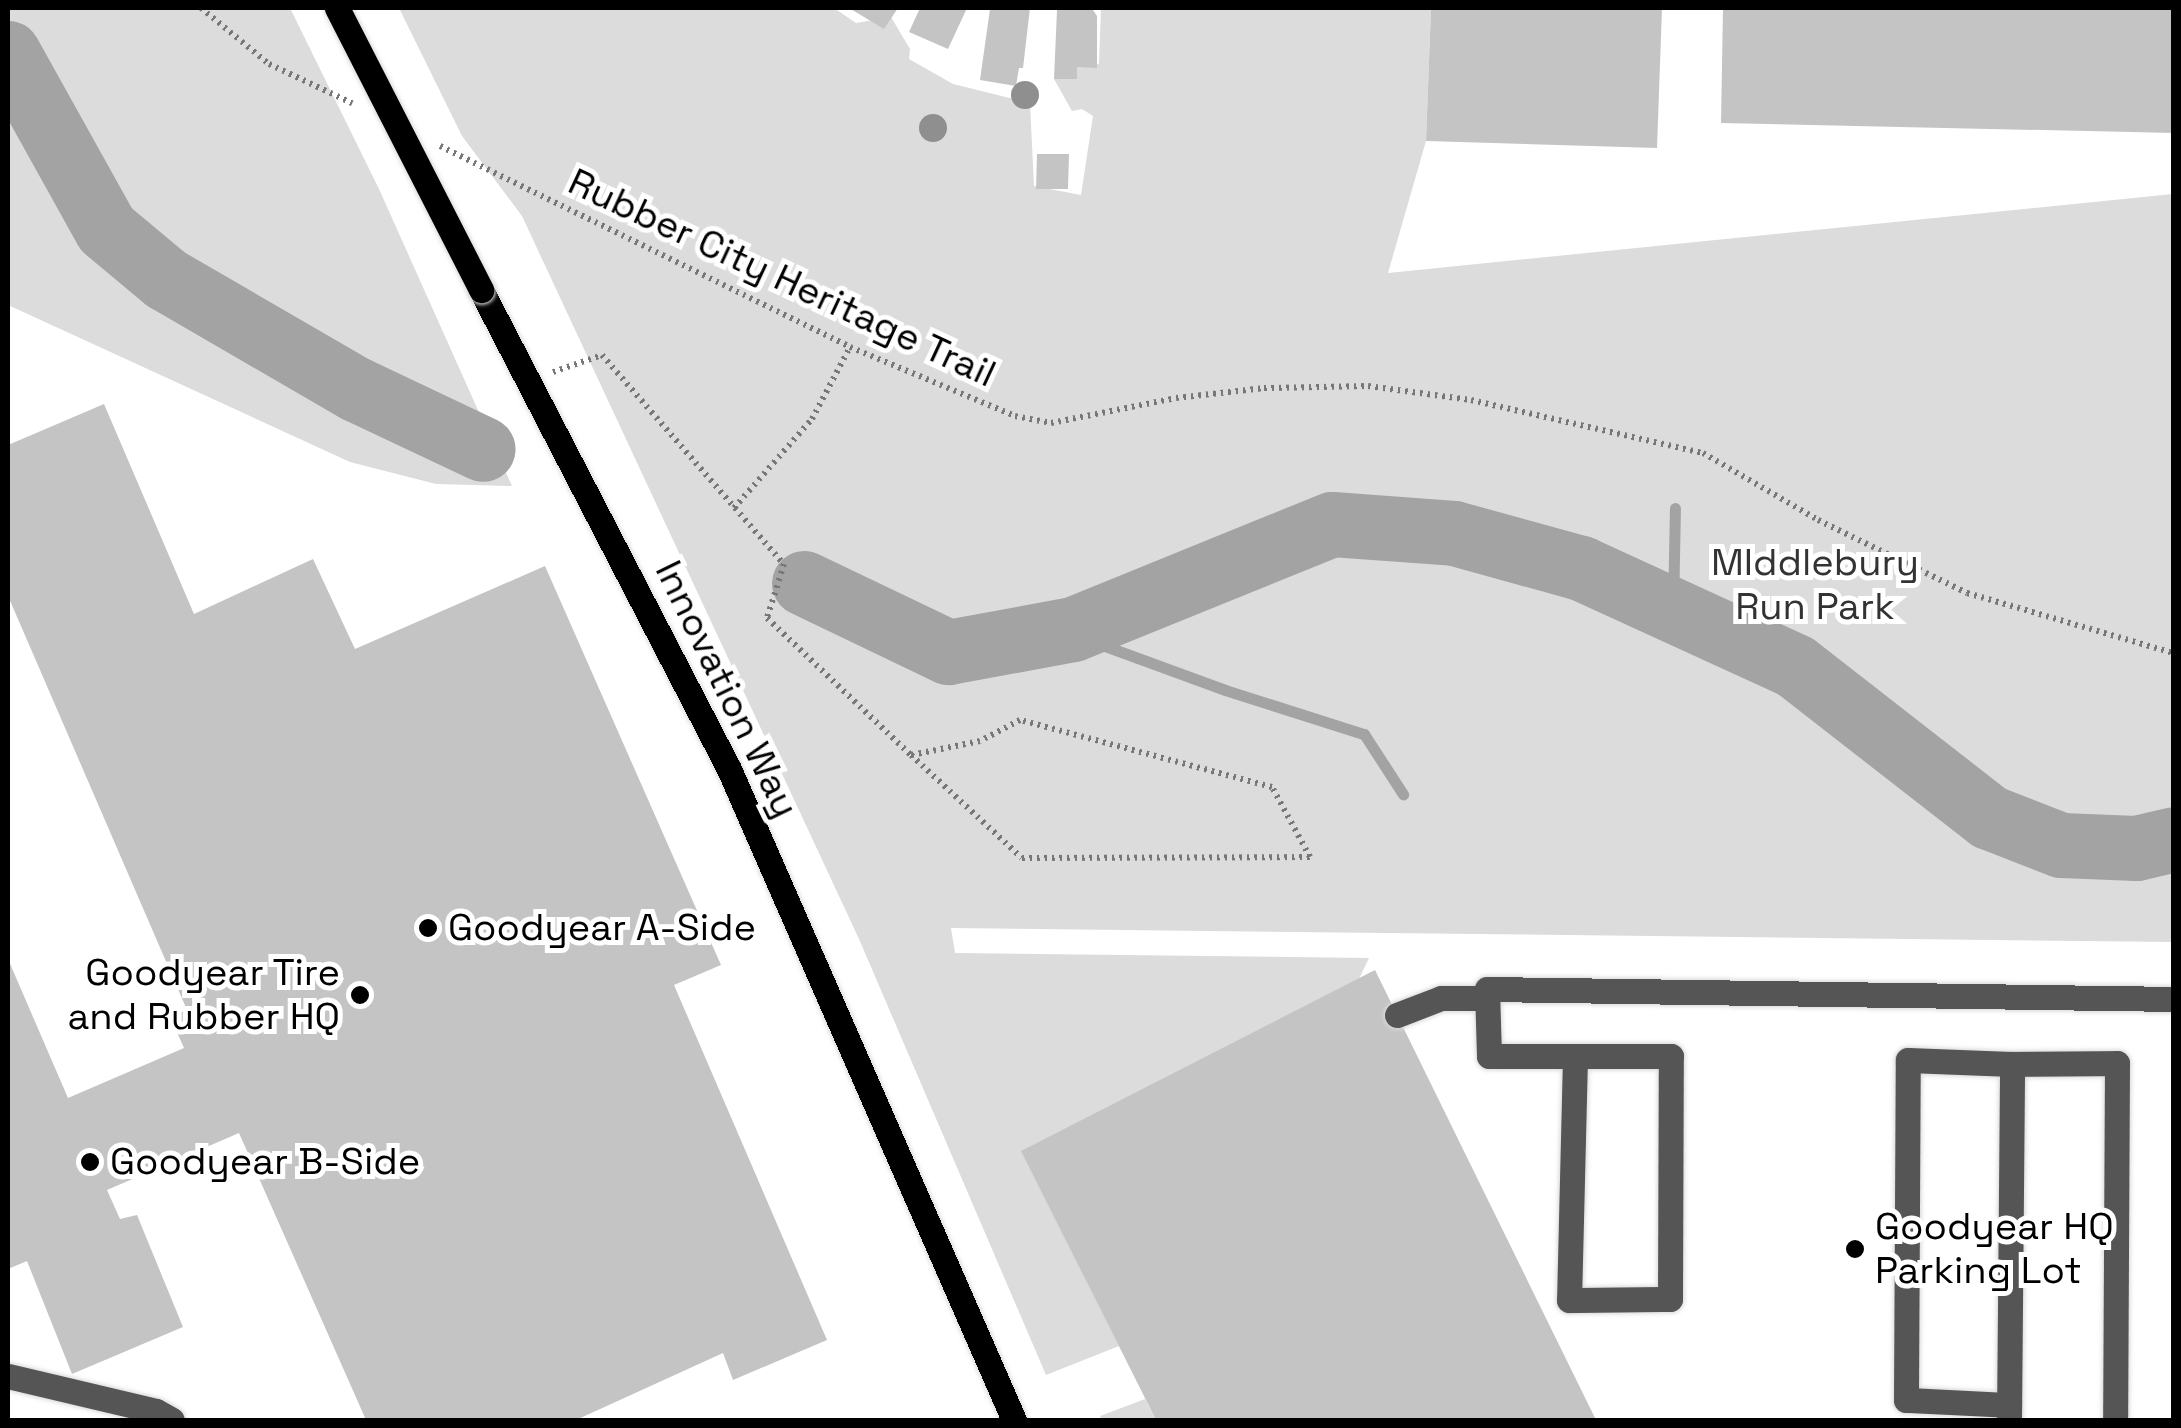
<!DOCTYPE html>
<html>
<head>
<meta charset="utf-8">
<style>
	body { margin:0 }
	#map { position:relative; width:2181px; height:1428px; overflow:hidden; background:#fff; font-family:"Space Grotesk",sans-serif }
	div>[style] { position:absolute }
	.green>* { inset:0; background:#dcdcdc }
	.stream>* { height:11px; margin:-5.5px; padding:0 5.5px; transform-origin:5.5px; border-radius:5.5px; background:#a3a3a3 }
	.river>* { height:65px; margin:-32.5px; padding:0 32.5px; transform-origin:32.5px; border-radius:32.5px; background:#a3a3a3 }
	.building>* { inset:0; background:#c4c4c4 }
	.path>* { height:6px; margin-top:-3px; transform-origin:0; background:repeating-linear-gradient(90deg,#777 0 2.5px,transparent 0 7.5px) }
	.roads { filter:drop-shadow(0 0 2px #dbdbdb) drop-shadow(0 0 2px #dbdbdb) }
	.minor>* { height:25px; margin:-12.5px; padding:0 12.5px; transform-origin:12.5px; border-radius:12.5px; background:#555 }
	.major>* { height:25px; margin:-12.5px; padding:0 12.5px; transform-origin:12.5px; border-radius:12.5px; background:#000 }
	.bridges { filter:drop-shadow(0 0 2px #dbdbdb) drop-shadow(0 0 2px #dbdbdb) }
	.major-bridge>* { height:25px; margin:-12.5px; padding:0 12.5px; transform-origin:12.5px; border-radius:12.5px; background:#000 }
	.trees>* { width:28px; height:28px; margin:-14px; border-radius:50%; background:#8f8f8f }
	.dots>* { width:28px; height:28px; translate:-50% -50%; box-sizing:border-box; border:5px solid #fff; border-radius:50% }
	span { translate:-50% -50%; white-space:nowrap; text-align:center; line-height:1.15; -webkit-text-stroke:10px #fff; paint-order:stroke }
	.street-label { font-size:38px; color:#000 }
	.park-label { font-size:38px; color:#333 }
	.poi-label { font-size:38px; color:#000 }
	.left { translate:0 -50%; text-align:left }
	.right { translate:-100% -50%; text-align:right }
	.frame { position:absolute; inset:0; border:10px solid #000; pointer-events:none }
</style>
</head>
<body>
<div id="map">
	<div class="green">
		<i style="clip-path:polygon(8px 8px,290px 8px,379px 189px,512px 486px,436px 484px,350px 462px,8px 305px)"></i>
		<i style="clip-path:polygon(399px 8px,834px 8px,856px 23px,891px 17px,910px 49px,909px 59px,953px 84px,1030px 103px,1034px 186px,1081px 195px,1093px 116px,1082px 109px,1072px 111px,1054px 79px,1077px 79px,1077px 66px,1099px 64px,1101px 8px,1431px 8px,1426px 141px,1388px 273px,2173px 194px,2173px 942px,951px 928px,955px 953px,1369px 958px,1359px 979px,1022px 1151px,1119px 1346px,1046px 1375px,859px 939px,522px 216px,462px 136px)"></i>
		<i style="clip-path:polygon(1145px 1399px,1156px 1420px,1102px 1420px,1100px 1416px)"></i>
	</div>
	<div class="stream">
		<i style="left:1673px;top:610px;width:102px;rotate:-88.9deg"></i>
		<i style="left:1064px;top:631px;width:171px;rotate:20.1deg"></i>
		<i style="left:1225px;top:690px;width:146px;rotate:17.6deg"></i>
		<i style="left:1364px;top:734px;width:72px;rotate:57deg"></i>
	</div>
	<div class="river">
		<i style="left:8px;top:53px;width:201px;rotate:60.9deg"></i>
		<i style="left:106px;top:229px;width:78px;rotate:39.8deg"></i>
		<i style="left:166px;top:279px;width:220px;rotate:30.1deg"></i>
		<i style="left:356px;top:389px;width:140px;rotate:25.3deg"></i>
		<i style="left:804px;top:583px;width:160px;rotate:25.6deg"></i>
		<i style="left:948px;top:652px;width:127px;rotate:-10.4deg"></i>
		<i style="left:1073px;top:629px;width:279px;rotate:-22.1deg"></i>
		<i style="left:1332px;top:524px;width:122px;rotate:4.2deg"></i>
		<i style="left:1454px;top:533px;width:132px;rotate:15.4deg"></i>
		<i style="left:1581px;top:568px;width:235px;rotate:24.6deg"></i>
		<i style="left:1795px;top:666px;width:246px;rotate:37.9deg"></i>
		<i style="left:1989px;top:817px;width:77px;rotate:21.3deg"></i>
		<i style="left:2061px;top:845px;width:75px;rotate:2.3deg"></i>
		<i style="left:2136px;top:848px;width:39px;rotate:-13deg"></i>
	</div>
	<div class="building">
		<i style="clip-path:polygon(849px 8px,898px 8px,884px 29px)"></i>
		<i style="clip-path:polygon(920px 8px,967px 8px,948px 49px,909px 32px)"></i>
		<i style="clip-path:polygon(1030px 8px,1023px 68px,1019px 68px,1016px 86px,980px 80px,990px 9px)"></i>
		<i style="clip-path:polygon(1431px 8px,1662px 8px,1657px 148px,1426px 141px)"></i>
		<i style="clip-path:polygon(1723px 8px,2174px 8px,2174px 133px,1721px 123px)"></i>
		<i style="clip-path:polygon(1057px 10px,1093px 10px,1097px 16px,1097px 68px,1077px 67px,1077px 79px,1054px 79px)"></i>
		<i style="clip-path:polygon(1037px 154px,1069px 154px,1068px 189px,1036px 189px)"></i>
		<i style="clip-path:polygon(104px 404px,194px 614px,313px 559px,355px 649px,545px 566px,721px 965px,674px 985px,827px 1340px,733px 1380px,723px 1353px,576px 1420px,366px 1420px,239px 1133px,107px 1190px,120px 1219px,137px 1215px,183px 1327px,72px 1374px,27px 1261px,8px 1269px,8px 959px,68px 1098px,184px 1048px,170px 1017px,187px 1010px,8px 596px,8px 445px)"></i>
		<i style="clip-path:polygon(1375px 970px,1596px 1420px,1156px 1420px,1021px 1151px)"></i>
	</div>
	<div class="path">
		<i style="left:201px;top:8px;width:88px;rotate:39.5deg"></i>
		<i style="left:269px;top:64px;width:92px;rotate:25.2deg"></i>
		<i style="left:440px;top:146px;width:457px;rotate:26.1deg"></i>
		<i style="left:850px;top:347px;width:179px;rotate:22.7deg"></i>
		<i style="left:1015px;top:416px;width:37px;rotate:11deg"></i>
		<i style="left:1051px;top:423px;width:127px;rotate:-11.3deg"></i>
		<i style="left:1176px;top:398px;width:89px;rotate:-6.5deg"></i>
		<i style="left:1264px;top:388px;width:104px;rotate:-1.1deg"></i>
		<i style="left:1368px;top:386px;width:104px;rotate:7.7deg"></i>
		<i style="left:1471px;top:400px;width:238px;rotate:12.9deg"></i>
		<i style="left:1703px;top:453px;width:133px;rotate:30.2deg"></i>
		<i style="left:1818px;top:520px;width:166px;rotate:26.1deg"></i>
		<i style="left:1967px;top:593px;width:216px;rotate:16.2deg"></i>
		<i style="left:553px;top:372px;width:52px;rotate:-19.1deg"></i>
		<i style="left:602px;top:355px;width:277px;rotate:49deg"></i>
		<i style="left:784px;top:564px;width:57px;rotate:107.5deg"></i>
		<i style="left:767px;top:618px;width:199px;rotate:43.6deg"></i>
		<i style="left:911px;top:755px;width:151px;rotate:42.9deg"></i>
		<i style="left:1022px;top:858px;width:288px;rotate:-0.2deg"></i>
		<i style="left:1310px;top:857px;width:80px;rotate:-118.5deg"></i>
		<i style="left:1272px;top:787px;width:261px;rotate:-165.1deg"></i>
		<i style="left:1020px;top:720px;width:45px;rotate:152.3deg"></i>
		<i style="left:980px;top:741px;width:70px;rotate:168.5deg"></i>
		<i style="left:734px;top:508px;width:118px;rotate:-48.8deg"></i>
		<i style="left:812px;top:419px;width:81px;rotate:-62.2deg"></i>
	</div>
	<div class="roads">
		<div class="minor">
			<i style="left:1397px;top:1015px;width:47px;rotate:-21.1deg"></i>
			<i style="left:1441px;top:998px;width:46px"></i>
			<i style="left:1575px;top:1057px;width:243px;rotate:91.4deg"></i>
			<i style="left:1569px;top:1300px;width:101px;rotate:-0.6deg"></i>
			<i style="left:1670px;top:1299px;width:243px;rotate:-89.8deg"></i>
			<i style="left:1671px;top:1056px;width:182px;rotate:180deg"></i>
			<i style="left:1489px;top:1056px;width:67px;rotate:-91.7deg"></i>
			<i style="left:1487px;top:989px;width:687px;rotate:0.83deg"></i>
			<i style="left:8px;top:1376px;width:152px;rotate:13.3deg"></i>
			<i style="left:156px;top:1411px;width:18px;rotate:29deg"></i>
			<i style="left:2009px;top:1405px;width:103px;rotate:-177.2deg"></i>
			<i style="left:1906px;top:1400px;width:340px;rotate:-89.7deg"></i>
			<i style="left:1908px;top:1060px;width:104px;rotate:2.2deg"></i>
			<i style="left:2009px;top:1420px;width:356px;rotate:-89.5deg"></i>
			<i style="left:2012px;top:1064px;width:105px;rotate:-0.5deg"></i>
			<i style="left:2117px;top:1063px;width:357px;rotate:90.3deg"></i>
		</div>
		<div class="major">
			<i style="left:481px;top:290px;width:539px;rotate:62.63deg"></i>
			<i style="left:729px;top:769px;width:711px;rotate:66.36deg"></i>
		</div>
	</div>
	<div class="bridges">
		<div class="major-bridge">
			<i style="left:337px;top:8px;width:317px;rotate:62.9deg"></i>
		</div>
	</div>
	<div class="trees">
		<i style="left:1025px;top:95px"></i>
		<i style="left:933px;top:128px"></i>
	</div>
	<div class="dots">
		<i style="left:428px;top:928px;background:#000"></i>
		<i style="left:360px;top:995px;background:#000"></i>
		<i style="left:90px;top:1162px;background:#000"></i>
		<i style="left:1855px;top:1249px;background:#000"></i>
	</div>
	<div class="street-label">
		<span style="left:782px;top:278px;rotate:25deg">Rubber City Heritage Trail</span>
		<span style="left:727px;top:689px;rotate:64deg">Innovation Way</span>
	</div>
	<div class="park-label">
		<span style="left:1815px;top:585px">MIddlebury<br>Run Park</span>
	</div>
	<div class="poi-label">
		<span class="left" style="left:448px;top:928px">Goodyear A-Side</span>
		<span class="right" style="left:340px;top:995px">Goodyear Tire<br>and Rubber HQ</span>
		<span class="left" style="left:110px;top:1162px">Goodyear B-Side</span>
		<span class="left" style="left:1875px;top:1249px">Goodyear HQ<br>Parking Lot</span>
	</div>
	<div class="frame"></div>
</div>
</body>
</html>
